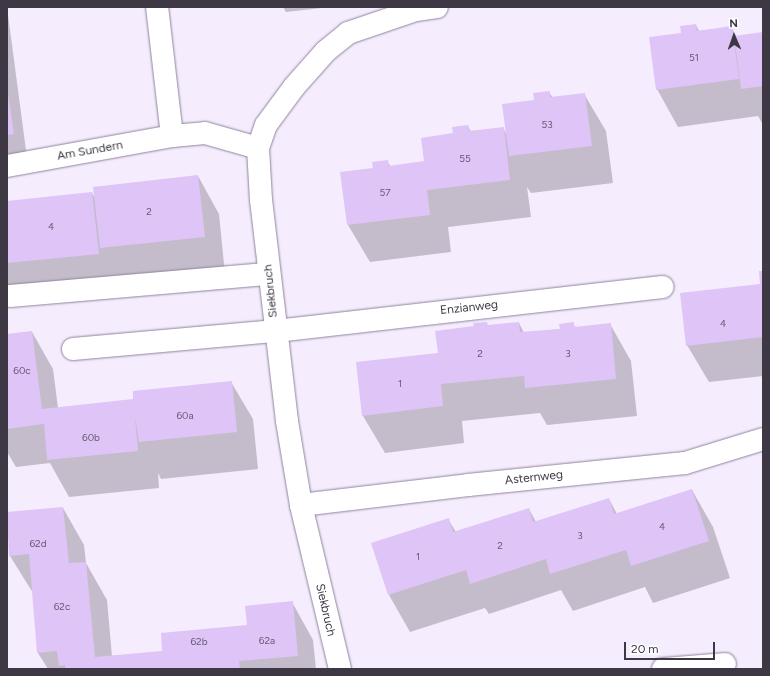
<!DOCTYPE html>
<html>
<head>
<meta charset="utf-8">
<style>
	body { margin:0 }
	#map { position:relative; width:770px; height:676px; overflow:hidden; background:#f5ecfe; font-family:Figtree,sans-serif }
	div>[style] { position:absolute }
	.shadow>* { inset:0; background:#0003 }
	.building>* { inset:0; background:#dec4f7 }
	.roads { filter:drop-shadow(0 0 1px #90839d) drop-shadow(0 0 1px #90839d) }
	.minor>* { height:22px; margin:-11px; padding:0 11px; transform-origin:11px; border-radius:11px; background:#fff }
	span { translate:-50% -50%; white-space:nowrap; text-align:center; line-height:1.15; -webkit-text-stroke:3px #fff; paint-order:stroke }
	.number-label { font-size:10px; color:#665b71 }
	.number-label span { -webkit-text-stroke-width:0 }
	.street-label { font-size:12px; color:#3e3844 }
	.frame { position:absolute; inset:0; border:8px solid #3e3844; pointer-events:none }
	.north { position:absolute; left:714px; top:16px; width:40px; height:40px; -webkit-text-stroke:3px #fff; paint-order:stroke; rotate:358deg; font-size:11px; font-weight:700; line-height:16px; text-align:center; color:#3e3844 }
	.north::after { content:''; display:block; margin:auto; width:14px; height:18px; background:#3e3844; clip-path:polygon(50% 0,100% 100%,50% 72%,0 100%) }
	.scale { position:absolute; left:624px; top:642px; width:91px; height:18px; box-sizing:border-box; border:2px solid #3e3844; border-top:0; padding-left:5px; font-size:12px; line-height:14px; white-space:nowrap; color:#3e3844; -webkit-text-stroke:3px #fff; paint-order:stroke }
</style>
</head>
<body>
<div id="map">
	<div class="shadow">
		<i style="clip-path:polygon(7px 7px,27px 158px,7px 161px)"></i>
		<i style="clip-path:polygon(283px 7px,331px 7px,286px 12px)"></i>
		<i style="clip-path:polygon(696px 25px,699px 31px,731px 27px,737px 37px,763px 33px,763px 125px,758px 116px,678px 127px,657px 89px,682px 34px)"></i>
		<i style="clip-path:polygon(549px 92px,553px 98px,584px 94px,606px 131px,613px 183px,531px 193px,527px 187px,531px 217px,448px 227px,451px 252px,370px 262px,348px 225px,374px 169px,387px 161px,391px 167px,425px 162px,454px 134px,468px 126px,471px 132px,503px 128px,507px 135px,535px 100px)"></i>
		<i style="clip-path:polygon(198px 176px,219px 214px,225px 274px,16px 301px,7px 285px,7px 202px,92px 193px,96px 200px)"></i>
		<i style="clip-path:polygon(763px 272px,763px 376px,709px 382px,687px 345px,761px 285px)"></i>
		<i style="clip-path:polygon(519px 323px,524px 333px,561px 329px,573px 324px,576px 328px,610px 324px,631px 361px,637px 416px,547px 425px,540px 413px,462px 421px,464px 443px,385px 453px,363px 416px,439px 354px,488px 326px)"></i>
		<i style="clip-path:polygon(32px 332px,53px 369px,58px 408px,134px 400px,231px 382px,253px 419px,258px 469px,161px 479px,158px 473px,159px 488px,69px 497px,50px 463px,16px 467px,7px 452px,7px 335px)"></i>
		<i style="clip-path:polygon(692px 490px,713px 527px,730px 578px,653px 603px,645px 587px,573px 611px,561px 590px,489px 614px,485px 608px,410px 632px,389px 595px,448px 519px,456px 532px,529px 509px,536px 522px,609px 499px,617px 514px)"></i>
		<i style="clip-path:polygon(63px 508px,84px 545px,86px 563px,107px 600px,112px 656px,163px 652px,248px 626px,292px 602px,313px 640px,316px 669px,48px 669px,38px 653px,33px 593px,10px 556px,7px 513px)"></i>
	</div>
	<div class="building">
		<i style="clip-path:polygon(696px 24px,697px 31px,732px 26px,739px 79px,656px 90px,649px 37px,681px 33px,680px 26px)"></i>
		<i style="clip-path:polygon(763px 32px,763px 86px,741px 89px,734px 36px)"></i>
		<i style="clip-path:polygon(7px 87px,14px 134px,7px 135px)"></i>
		<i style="clip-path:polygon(550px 91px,550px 97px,585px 93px,592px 146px,509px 156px,502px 104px,534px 100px,533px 93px)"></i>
		<i style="clip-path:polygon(468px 125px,469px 131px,504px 127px,510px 180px,427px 190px,430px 215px,347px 225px,340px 172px,373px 168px,372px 162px,388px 160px,389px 166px,424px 161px,421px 138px,453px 133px,452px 127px)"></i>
		<i style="clip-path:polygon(198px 175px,205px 237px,100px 248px,93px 187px)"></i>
		<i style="clip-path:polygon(92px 192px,99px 254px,7px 263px,7px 201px)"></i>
		<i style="clip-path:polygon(759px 271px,763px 271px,763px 337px,686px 346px,680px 293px,760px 284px)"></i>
		<i style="clip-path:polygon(487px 322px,488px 325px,519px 322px,520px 332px,560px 329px,559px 324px,574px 322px,574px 327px,611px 323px,616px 379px,525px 388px,524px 376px,441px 384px,443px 406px,362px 416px,356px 362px,438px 353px,435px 331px,474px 326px,473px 323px)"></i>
		<i style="clip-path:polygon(32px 331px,42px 409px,133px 399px,133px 391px,232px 381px,237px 432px,139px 442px,135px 417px,138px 451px,47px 460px,44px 424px,7px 429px,7px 334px)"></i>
		<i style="clip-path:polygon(692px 489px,709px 541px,631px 566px,626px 550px,550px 574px,546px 559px,470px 584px,466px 570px,388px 595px,371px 543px,449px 518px,453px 532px,529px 508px,533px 522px,609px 498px,614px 514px)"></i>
		<i style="clip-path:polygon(63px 507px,69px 563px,86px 562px,95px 657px,162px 651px,161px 633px,247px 625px,245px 606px,293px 601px,298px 656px,239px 661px,240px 669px,65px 669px,65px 665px,59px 666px,57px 651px,37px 653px,29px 554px,9px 556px,7px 512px)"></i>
	</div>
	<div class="roads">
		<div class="minor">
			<i style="left:172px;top:136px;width:33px;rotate:-5deg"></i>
			<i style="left:205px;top:133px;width:55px;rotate:15.8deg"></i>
			<i style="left:7px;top:166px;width:168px;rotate:-10.3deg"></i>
			<i style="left:172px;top:136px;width:130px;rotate:-96.6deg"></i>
			<i style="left:10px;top:296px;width:260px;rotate:-4.9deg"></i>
			<i style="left:73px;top:349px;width:204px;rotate:-5.1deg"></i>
			<i style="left:276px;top:331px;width:389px;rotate:-6.5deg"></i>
			<i style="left:301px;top:505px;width:168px;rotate:-6.8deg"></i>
			<i style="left:468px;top:485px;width:218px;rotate:-5.8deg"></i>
			<i style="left:685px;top:463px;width:82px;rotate:-17.1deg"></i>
			<i style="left:340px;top:669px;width:169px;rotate:-103.4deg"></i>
			<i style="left:301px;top:505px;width:85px;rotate:-99.5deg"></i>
			<i style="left:287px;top:421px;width:223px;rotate:-96.7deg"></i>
			<i style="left:261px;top:200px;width:52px;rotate:-93.3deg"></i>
			<i style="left:258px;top:148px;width:24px;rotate:-71deg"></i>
			<i style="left:266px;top:125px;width:47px;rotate:-53.6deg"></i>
			<i style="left:294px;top:87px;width:48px;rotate:-48.4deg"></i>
			<i style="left:326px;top:51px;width:28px;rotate:-39deg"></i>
			<i style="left:348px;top:33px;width:72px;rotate:-18.7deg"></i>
			<i style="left:416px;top:10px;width:21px;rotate:-8deg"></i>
			<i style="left:663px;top:669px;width:62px;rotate:-4.6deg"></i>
		</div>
	</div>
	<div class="number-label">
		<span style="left:694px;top:58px">51</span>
		<span style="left:547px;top:125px">53</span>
		<span style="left:465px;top:159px">55</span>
		<span style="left:385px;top:193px">57</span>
		<span style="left:149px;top:212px">2</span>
		<span style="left:51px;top:227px">4</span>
		<span style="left:723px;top:324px">4</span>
		<span style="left:480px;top:354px">2</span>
		<span style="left:568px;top:354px">3</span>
		<span style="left:22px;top:371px">60c</span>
		<span style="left:400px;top:384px">1</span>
		<span style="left:185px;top:416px">60a</span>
		<span style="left:91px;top:438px">60b</span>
		<span style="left:662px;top:527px">4</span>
		<span style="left:580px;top:536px">3</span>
		<span style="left:38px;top:544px">62d</span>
		<span style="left:500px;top:546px">2</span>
		<span style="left:418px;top:557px">1</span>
		<span style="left:62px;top:607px">62c</span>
		<span style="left:267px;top:641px">62a</span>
		<span style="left:199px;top:642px">62b</span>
	</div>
	<div class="street-label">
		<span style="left:90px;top:151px;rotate:-10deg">Am Sundern</span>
		<span style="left:271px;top:291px;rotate:-96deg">Siekbruch</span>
		<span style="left:469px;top:308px;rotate:-6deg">Enzianweg</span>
		<span style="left:534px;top:478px;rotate:-6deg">Asternweg</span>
		<span style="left:325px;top:610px;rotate:77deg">Siekbruch</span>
	</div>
	<div class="frame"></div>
	<div class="north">N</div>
	<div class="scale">20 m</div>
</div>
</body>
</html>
